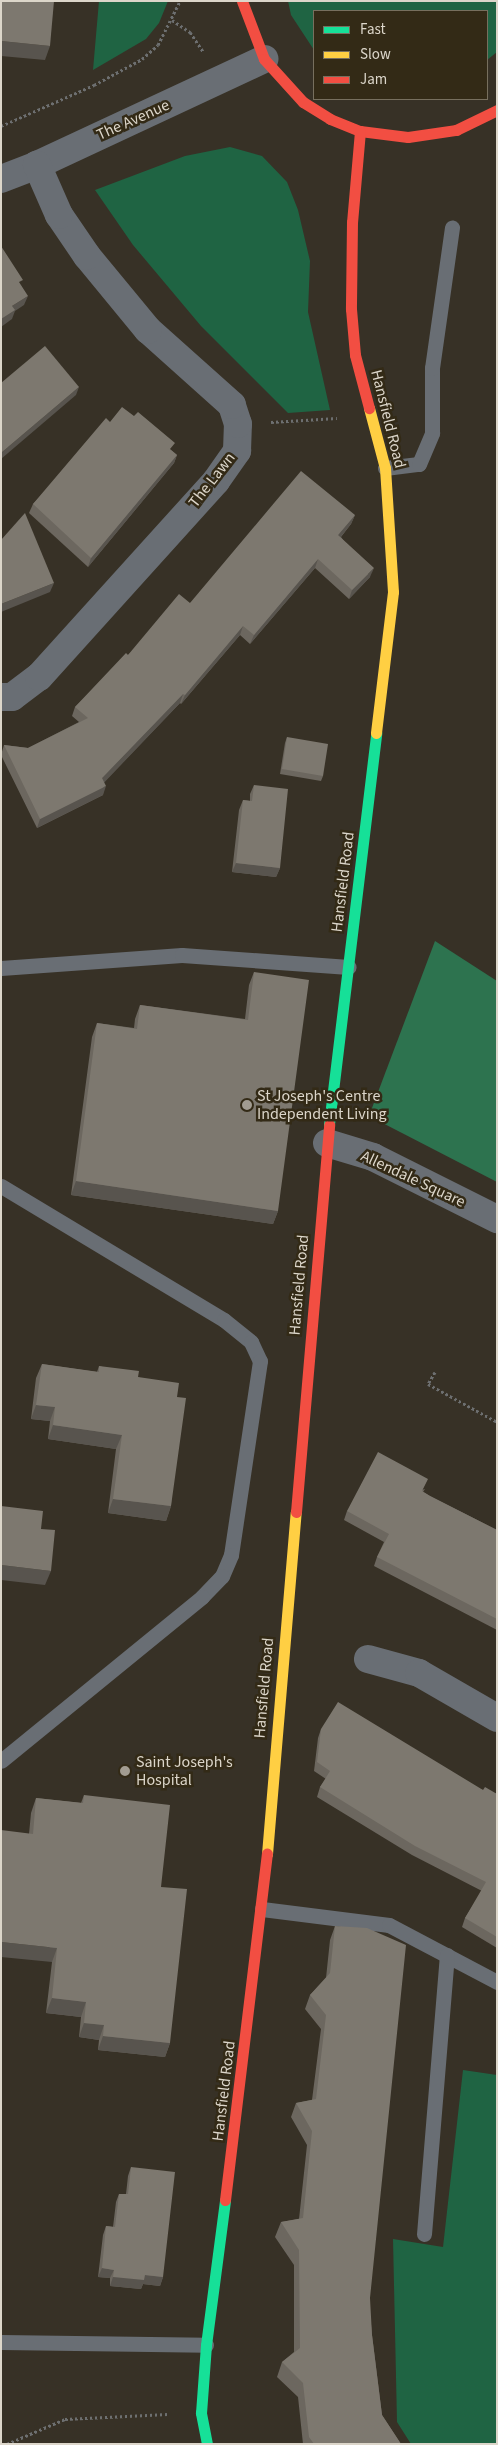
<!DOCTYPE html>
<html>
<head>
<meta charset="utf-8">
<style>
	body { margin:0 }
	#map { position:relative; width:498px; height:2445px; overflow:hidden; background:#373126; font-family:"Source Sans 3",sans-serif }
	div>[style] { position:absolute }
	.green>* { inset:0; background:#1f6443 }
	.forest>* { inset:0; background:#2d734f }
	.path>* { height:3px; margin-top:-1.5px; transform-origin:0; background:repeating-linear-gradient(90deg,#6d6f70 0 2.5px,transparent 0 5px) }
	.lane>* { height:15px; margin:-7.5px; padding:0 7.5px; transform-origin:7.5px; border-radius:7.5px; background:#696e74 }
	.street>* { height:28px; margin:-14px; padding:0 14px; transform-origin:14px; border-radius:14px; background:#696e74 }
	.fast>* { height:11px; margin:-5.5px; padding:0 5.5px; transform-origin:5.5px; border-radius:5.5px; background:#16e098 }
	.slow>* { height:11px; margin:-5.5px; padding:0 5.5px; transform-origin:5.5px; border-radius:5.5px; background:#ffcf43 }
	.jam>* { height:11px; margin:-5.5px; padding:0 5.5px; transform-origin:5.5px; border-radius:5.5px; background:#f24e42 }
	.wall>* { inset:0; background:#6c675f }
	.shaded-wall>* { inset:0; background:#58544e }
	.building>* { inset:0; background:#7d786f }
	.dots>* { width:14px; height:14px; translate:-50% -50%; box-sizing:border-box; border:2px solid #332a16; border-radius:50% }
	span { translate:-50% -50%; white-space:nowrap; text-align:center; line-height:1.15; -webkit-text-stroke:5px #332a16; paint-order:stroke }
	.street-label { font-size:16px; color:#dcd6ca }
	.poi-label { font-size:16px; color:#dcd6ca }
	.left { translate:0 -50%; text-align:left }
	.frame { position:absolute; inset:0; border:2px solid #dcd6ca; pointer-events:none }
	.legend { position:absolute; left:313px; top:10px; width:175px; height:90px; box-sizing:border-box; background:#332a16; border:1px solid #776f5e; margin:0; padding:6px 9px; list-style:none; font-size:15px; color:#dcd6ca }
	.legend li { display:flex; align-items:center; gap:10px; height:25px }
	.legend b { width:25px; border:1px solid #776f5e }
</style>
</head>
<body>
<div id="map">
	<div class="green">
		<i style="clip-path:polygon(99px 1px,168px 1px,159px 23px,146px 39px,93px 70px)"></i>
		<i style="clip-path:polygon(288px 1px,497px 1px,497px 52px,487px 60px,487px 11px,314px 11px,314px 50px,291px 15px)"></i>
		<i style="clip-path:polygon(230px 147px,262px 156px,287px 182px,298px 210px,310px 261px,308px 312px,330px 410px,288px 413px,201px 326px,133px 245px,95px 190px,185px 156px)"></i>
		<i style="clip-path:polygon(463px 2070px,497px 2075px,497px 2444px,411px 2444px,397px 2422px,393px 2239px,443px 2247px)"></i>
	</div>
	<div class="forest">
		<i style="clip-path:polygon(435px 941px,497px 981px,497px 1182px,369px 1116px)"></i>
	</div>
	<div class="path">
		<i style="left:172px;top:20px;width:22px;rotate:34deg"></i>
		<i style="left:190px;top:32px;width:23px;rotate:56deg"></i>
		<i style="left:1px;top:126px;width:102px;rotate:-23.8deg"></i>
		<i style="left:94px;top:85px;width:55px;rotate:-28.4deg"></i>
		<i style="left:142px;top:59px;width:21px;rotate:-41deg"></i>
		<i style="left:158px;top:45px;width:49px;rotate:-63.4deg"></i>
		<i style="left:271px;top:422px;width:66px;rotate:-3.5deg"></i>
		<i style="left:435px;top:1372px;width:14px;rotate:120deg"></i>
		<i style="left:428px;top:1384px;width:79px;rotate:28.8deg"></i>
		<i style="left:7px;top:2444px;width:63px;rotate:-23.3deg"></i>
		<i style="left:65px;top:2419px;width:103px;rotate:-2.8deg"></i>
	</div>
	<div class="lane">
		<i style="left:385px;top:468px;width:34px;rotate:-7deg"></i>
		<i style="left:419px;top:464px;width:34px;rotate:-67deg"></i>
		<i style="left:432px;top:433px;width:65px;rotate:-90deg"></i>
		<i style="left:432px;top:368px;width:142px;rotate:-81.9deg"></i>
		<i style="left:1px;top:968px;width:181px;rotate:-4.1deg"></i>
		<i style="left:182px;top:955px;width:167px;rotate:4.1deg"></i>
		<i style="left:1px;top:1186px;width:260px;rotate:31deg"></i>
		<i style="left:224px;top:1320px;width:35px;rotate:39deg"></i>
		<i style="left:251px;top:1342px;width:21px;rotate:65deg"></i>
		<i style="left:260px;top:1361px;width:196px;rotate:98.5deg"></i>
		<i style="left:231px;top:1555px;width:23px;rotate:113deg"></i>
		<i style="left:222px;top:1576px;width:29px;rotate:134deg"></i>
		<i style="left:202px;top:1597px;width:259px;rotate:140.8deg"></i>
		<i style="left:262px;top:1909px;width:128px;rotate:7.2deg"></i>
		<i style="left:389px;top:1925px;width:122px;rotate:27.8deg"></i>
		<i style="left:424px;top:2234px;width:280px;rotate:-85.3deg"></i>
		<i style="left:1px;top:2342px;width:205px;rotate:0.8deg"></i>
	</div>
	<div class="street">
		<i style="left:1px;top:179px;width:39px;rotate:-21deg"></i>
		<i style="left:37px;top:165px;width:251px;rotate:-25deg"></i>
		<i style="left:1px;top:697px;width:11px"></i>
		<i style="left:12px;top:697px;width:34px;rotate:-37deg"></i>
		<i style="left:39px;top:677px;width:264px;rotate:-47.9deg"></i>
		<i style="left:216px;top:481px;width:37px;rotate:-55deg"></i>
		<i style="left:237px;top:451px;width:27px;rotate:-88deg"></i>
		<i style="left:238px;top:424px;width:20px;rotate:-108deg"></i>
		<i style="left:232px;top:405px;width:113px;rotate:-138.2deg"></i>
		<i style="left:148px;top:330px;width:96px;rotate:-129.5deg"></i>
		<i style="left:87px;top:256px;width:50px;rotate:-124.3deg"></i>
		<i style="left:59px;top:215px;width:55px;rotate:-113.7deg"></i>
		<i style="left:327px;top:1143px;width:48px;rotate:16.9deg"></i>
		<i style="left:373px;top:1157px;width:139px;rotate:26.6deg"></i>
		<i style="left:368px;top:1659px;width:53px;rotate:15.4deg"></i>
		<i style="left:419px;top:1673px;width:90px;rotate:30deg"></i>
	</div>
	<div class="fast">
		<i style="left:329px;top:1124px;width:394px;rotate:-83.1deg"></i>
		<i style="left:207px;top:2444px;width:32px;rotate:-101deg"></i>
		<i style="left:201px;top:2413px;width:68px;rotate:-85.8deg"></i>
		<i style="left:206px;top:2345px;width:146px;rotate:-82.5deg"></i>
	</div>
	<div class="slow">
		<i style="left:369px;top:408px;width:62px;rotate:75.1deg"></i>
		<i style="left:385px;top:468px;width:124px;rotate:86.3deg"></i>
		<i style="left:393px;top:592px;width:142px;rotate:96.9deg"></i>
		<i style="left:267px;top:1854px;width:343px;rotate:-85.2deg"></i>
	</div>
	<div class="jam">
		<i style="left:242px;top:1px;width:62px;rotate:69.2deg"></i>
		<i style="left:264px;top:59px;width:58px;rotate:47.8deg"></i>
		<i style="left:303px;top:102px;width:32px;rotate:32deg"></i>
		<i style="left:330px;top:119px;width:32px;rotate:22deg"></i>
		<i style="left:360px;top:131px;width:48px;rotate:7.1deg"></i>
		<i style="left:408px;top:137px;width:49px;rotate:-8.3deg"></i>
		<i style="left:456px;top:130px;width:46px;rotate:-26deg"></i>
		<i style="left:360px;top:131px;width:91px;rotate:95deg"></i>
		<i style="left:352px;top:222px;width:87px;rotate:90.7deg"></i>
		<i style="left:351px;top:309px;width:46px;rotate:85deg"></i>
		<i style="left:355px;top:355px;width:55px;rotate:75.2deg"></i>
		<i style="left:296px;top:1512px;width:389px;rotate:-85.1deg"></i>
		<i style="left:225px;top:2200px;width:349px;rotate:-83.1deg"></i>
	</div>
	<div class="wall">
		<i style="clip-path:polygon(110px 422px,172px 451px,177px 455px,174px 463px,88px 567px,29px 513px,33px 504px)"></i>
		<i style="clip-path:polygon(355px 515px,351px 524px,341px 537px,370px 577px,349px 599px,315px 568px,250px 644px,240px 635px,181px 704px,180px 703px,104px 782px,103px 795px,37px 828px,1px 755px,4px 745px,28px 748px,79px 722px,72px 716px,75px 707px,128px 655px,190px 603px)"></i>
		<i style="clip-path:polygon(287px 737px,323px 776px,321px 781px,280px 774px,285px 743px)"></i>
		<i style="clip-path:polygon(254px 785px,280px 868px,276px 877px,232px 872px,239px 810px,243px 800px,250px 801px,250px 794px)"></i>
		<i style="clip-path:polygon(254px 972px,278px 1211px,273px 1224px,71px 1195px,92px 1037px,97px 1023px,134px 1028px,135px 1019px,140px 1005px,245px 1019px,249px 985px)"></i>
		<i style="clip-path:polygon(42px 1364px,97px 1372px,99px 1366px,138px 1377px,177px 1397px,171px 1506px,166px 1521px,108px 1513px,116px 1449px,48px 1439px,50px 1421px,31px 1419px,36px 1378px)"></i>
		<i style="clip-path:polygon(425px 1489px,423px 1492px,430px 1496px,497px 1530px,497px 1630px,374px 1566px,377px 1557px,384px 1542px,344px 1520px,347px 1511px)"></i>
		<i style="clip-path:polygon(321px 1729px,483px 1790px,497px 1794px,497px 1948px,462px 1927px,465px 1918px,482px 1891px,412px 1855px,317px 1797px,320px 1787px,326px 1779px,314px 1771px,318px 1738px)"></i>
		<i style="clip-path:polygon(84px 1795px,161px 1887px,170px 2043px,165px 2057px,98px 2050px,99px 2040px,79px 2037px,81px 2017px,46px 2013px,52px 1962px,29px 1834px,31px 1813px,36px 1798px,81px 1803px)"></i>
		<i style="clip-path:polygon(335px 1926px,372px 2335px,382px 2415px,401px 2444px,303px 2444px,298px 2397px,277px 2377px,282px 2362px,294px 2352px,294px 2265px,275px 2237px,281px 2222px,299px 2219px,307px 2145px,291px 2117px,296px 2103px,312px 2100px,321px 2029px,305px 2009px,310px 1995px,326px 1978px,330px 1940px)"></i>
		<i style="clip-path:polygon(131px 2167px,163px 2277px,160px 2286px,143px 2284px,141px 2289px,110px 2286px,110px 2278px,98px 2277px,103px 2235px,106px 2226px,113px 2227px,116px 2202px,119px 2194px,126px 2194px,128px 2176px)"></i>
	</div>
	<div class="shaded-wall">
		<i style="clip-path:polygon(1px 41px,50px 46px,45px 60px,1px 56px)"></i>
		<i style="clip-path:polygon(28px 296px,24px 305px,15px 311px,12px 319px,1px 327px,1px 319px,12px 306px)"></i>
		<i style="clip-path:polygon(79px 387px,76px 395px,1px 459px,1px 453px)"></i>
		<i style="clip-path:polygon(177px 455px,174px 463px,88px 567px,91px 558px)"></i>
		<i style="clip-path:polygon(355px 515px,351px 524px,335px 544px,338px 535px)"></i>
		<i style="clip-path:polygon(318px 559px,315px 568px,250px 644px,254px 635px)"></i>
		<i style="clip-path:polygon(374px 568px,370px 577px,349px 599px,352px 590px)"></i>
		<i style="clip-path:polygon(54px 583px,50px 592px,1px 612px,1px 604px)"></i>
		<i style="clip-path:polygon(243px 626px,240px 635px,181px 704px,185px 695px)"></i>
		<i style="clip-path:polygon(183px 694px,180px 703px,99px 788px,102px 778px)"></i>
		<i style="clip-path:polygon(106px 786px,103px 795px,37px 828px,40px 819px)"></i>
		<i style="clip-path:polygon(236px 863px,280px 868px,276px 877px,232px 872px)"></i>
		<i style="clip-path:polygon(76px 1181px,278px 1211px,273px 1224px,71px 1195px)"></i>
		<i style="clip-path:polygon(36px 1405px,55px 1407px,50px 1421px,31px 1419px)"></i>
		<i style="clip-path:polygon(53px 1425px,122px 1435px,116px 1449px,48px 1439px)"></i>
		<i style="clip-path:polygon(113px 1499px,171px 1506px,166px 1521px,108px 1513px)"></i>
		<i style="clip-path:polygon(1px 1565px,51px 1571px,45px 1585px,1px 1580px)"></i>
		<i style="clip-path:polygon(1px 1942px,57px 1948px,52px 1962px,1px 1957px)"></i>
		<i style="clip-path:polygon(52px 1998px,86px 2002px,81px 2017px,46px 2013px)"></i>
		<i style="clip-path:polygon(84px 2023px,104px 2025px,99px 2040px,79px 2037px)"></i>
		<i style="clip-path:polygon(103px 2036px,170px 2043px,165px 2057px,98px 2050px)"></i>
		<i style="clip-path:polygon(102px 2268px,114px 2270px,110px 2278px,98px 2277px)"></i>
		<i style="clip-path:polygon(145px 2275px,163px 2277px,160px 2286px,143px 2284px,141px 2289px,110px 2286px,113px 2277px)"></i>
	</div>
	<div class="building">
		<i style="clip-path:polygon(1px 1px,54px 1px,50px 46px,1px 41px)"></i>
		<i style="clip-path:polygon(1px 246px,23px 280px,19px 282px,28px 296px,12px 306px,15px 310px,1px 319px)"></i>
		<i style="clip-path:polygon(45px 346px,79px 387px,1px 453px,1px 383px)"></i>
		<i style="clip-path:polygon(122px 407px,134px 416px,138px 412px,175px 443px,170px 449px,177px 455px,91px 558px,33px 504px,106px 418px,110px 422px)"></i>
		<i style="clip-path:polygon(301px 471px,355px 515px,338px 535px,374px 568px,352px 590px,318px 559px,254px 635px,243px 626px,185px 695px,183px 694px,102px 778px,106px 786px,40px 819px,4px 745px,28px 748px,88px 718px,75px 707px,126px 653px,128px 655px,179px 594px,190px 603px)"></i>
		<i style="clip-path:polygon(25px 513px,54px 583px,1px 604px,1px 540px)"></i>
		<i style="clip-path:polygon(287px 737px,328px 744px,323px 776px,282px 769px)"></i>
		<i style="clip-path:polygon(254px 785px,288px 789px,280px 868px,236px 863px,243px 800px,252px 801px)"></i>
		<i style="clip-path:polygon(254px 972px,309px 980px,278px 1211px,76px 1181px,97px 1023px,137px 1029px,140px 1005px,248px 1020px)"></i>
		<i style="clip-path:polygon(42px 1364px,99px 1372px,99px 1366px,139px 1371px,138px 1377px,179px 1383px,177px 1397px,186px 1398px,171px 1506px,113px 1499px,122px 1435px,53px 1425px,55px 1407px,36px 1405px)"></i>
		<i style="clip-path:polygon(378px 1452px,428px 1479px,422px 1491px,430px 1496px,497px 1530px,497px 1619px,377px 1557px,389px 1534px,347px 1511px)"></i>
		<i style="clip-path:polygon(1px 1506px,43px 1511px,41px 1529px,55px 1530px,51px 1571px,1px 1565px)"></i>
		<i style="clip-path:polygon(338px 1702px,483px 1790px,485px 1787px,497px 1794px,497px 1937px,465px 1918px,486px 1882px,415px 1846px,320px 1787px,330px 1771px,317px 1762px,321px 1729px)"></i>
		<i style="clip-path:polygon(84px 1795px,170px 1805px,161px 1887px,187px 1889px,170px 2043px,103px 2036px,104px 2025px,84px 2023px,86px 2002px,52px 1998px,57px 1948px,1px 1942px,1px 1830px,33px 1834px,36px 1798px,83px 1803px)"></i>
		<i style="clip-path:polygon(335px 1926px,367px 1928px,406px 1945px,370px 2298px,372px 2335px,382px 2415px,401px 2444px,314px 2444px,309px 2437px,303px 2383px,282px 2362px,300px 2348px,299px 2250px,281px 2222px,303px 2218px,312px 2131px,296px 2103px,316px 2099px,326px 2015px,310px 1995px,330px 1973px)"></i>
		<i style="clip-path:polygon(131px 2167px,175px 2172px,163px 2277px,145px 2275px,144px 2280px,113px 2277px,114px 2270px,102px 2268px,106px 2226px,115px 2227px,119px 2194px,128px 2194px)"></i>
	</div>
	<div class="dots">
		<i style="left:247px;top:1105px;background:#a29c91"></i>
		<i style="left:125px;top:1771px;background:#a29c91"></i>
	</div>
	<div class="street-label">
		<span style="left:133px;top:120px;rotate:-24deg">The Avenue</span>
		<span style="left:388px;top:419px;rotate:76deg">Hansfield Road</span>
		<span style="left:212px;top:480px;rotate:-52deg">The Lawn</span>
		<span style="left:343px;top:882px;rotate:-83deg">Hansfield Road</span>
		<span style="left:413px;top:1179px;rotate:25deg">Allendale Square</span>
		<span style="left:299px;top:1285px;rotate:-85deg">Hansfield Road</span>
		<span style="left:264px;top:1688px;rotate:-85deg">Hansfield Road</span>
		<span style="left:224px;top:2091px;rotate:-83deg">Hansfield Road</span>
	</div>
	<div class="poi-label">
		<span class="left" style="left:257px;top:1105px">St Joseph's Centre<br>Independent Living</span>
		<span class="left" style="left:136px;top:1771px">Saint Joseph's<br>Hospital</span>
	</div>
	<div class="frame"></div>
	<ul class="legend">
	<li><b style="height:6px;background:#16e098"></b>Fast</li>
	<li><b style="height:6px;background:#ffcf43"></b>Slow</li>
	<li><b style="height:6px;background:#f24e42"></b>Jam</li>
	</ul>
</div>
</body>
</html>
